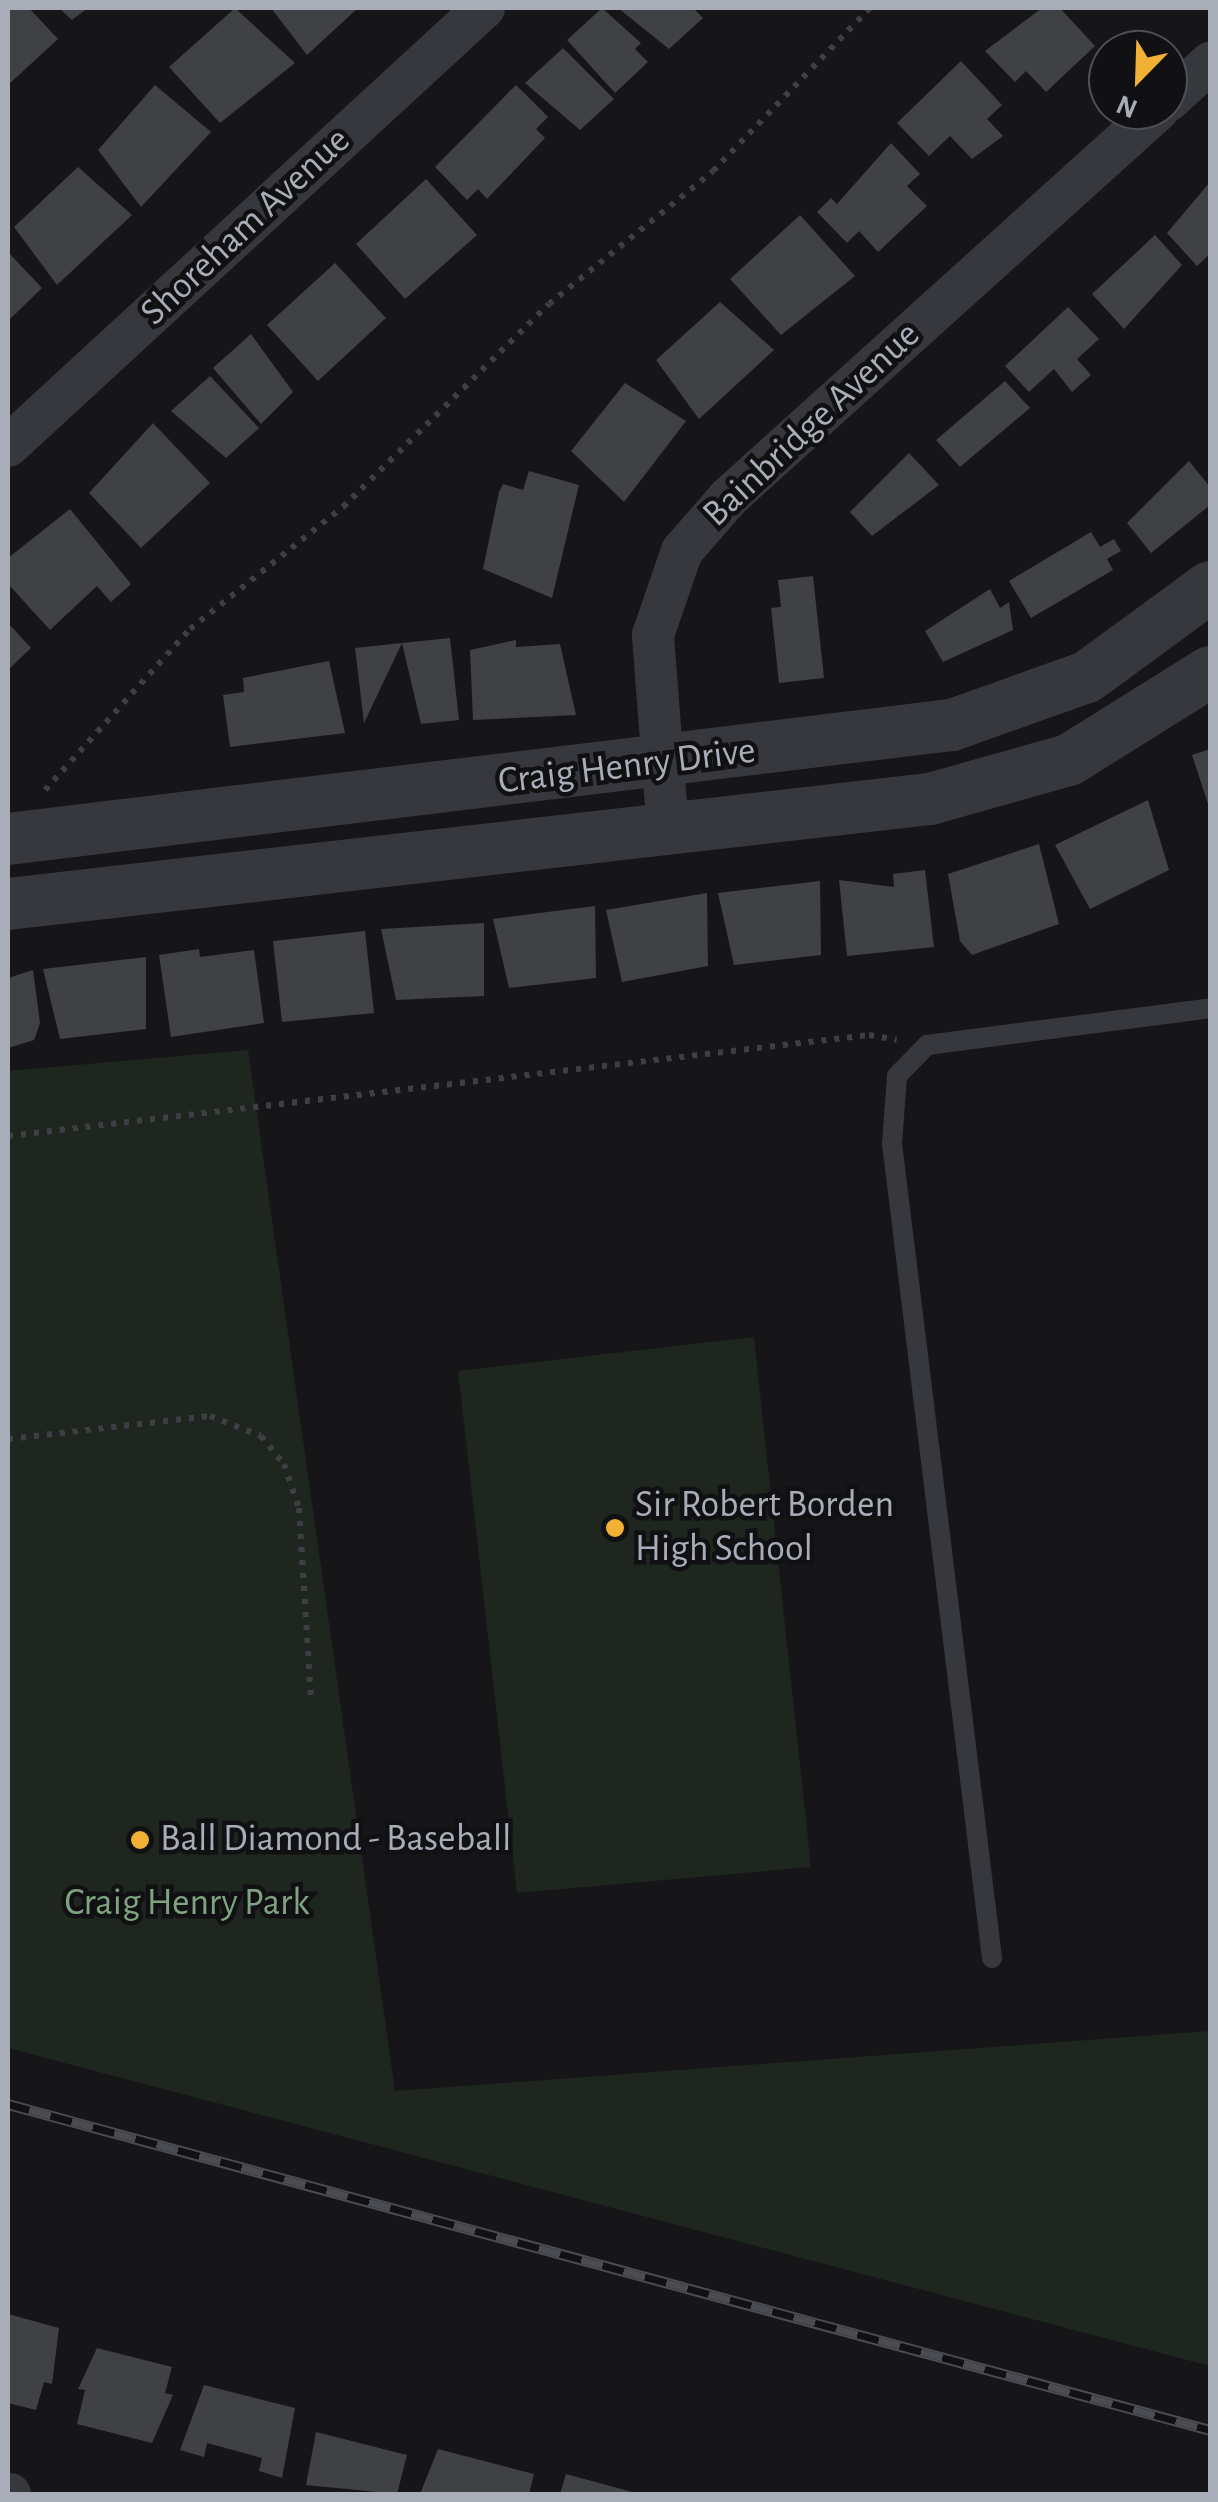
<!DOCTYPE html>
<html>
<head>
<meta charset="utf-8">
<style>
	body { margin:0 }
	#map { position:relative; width:1218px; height:2502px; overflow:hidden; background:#161618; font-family:"Alegreya Sans",sans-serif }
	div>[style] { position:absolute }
	.green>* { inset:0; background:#1e261f }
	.building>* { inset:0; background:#404145 }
	.path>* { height:6px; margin-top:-3px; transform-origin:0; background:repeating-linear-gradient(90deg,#3d3f44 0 5px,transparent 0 13px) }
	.service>* { height:20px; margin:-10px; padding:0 10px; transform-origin:10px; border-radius:10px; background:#37383d }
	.minor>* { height:42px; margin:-21px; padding:0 21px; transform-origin:21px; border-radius:21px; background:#37383d }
	.tertiary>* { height:52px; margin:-26px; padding:0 26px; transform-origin:26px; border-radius:26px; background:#37383d }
	.rail>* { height:11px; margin-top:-5.5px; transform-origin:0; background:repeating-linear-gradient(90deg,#111113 0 22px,#4a4c52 0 44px); box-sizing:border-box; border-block:2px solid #4a4c52 }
	.dots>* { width:28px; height:28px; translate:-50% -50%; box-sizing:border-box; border:5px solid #111113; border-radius:50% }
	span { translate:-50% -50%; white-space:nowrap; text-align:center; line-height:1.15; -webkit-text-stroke:9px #111113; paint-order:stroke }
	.street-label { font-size:38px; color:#a8adb8 }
	.poi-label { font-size:38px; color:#a8adb8 }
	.left { translate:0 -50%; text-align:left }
	.park-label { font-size:38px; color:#7fa381 }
	.frame { position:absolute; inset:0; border:10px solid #a8adb8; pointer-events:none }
	.north { position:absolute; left:1088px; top:30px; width:100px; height:100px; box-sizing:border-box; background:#111113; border:2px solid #4d4f55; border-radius:50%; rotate:203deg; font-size:28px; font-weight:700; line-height:40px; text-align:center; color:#a8adb8 }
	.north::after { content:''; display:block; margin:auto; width:35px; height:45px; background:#f2b134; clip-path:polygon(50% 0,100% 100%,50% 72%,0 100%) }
</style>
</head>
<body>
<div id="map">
	<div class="green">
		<i style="clip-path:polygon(248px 1050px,395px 2091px,1210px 2031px,1210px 2366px,8px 2048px,8px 1071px)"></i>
		<i style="clip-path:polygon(754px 1337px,811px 1867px,517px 1893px,458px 1371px)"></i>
	</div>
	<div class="building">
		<i style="clip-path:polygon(8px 8px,29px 8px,58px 39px,8px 85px)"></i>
		<i style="clip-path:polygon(59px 8px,88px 8px,72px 20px)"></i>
		<i style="clip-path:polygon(235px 8px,295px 63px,220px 123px,169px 67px)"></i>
		<i style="clip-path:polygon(271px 8px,358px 8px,307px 55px)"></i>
		<i style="clip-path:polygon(602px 8px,641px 43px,635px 49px,648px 62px,615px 93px,567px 40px)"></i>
		<i style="clip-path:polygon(618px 8px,693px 8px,703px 18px,669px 49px)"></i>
		<i style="clip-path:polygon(1042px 8px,1060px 8px,1095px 46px,1046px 92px,1026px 71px,1015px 82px,985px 51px)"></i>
		<i style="clip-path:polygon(563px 48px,614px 99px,580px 130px,525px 83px)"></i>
		<i style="clip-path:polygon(961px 61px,1002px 105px,987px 119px,1003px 136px,972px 159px,950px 136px,929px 156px,897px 123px)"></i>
		<i style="clip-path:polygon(155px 85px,211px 132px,141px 207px,98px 150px)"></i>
		<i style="clip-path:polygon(516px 85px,548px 117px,536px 129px,545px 138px,487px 199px,478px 189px,467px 200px,435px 167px)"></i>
		<i style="clip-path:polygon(891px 143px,920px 174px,907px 186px,927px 206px,878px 252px,859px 231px,847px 243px,817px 212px,831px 198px,837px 204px)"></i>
		<i style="clip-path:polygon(78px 167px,132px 215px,57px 285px,14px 227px)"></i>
		<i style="clip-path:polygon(426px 179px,477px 235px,405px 299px,356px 244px)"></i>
		<i style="clip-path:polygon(1210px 182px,1210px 254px,1197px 266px,1167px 233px)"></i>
		<i style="clip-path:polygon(800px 215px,855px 276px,781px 335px,730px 279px)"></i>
		<i style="clip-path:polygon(1155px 235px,1182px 265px,1124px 329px,1092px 294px)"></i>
		<i style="clip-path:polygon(8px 252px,42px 288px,8px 321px)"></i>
		<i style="clip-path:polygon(335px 263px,386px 318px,318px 381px,267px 325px)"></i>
		<i style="clip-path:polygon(720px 302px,774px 350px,699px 419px,656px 360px)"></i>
		<i style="clip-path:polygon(1068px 307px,1099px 339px,1077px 359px,1091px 375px,1072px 392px,1054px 369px,1029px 392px,1005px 366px)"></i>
		<i style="clip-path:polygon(251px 334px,293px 392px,261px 424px,213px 368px)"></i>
		<i style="clip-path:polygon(210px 376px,259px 428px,226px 458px,171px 411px)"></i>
		<i style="clip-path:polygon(1005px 381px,1030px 408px,960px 467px,936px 440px)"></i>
		<i style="clip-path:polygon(625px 383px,686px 421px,624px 502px,571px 451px)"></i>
		<i style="clip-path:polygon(153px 423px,210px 483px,141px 548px,89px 493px)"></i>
		<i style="clip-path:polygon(909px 453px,939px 485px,872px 536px,850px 512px)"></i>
		<i style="clip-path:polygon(1189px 461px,1210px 487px,1210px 505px,1151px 553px,1127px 523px)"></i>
		<i style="clip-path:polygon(529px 471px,579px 485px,552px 598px,483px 569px,499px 492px,503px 484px,523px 490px)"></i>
		<i style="clip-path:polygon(70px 509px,131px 584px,111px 602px,97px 586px,50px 630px,8px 584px,8px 558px)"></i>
		<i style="clip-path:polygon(1091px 532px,1100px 547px,1114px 539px,1121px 551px,1107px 559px,1113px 570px,1031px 618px,1009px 581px)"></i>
		<i style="clip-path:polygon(813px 576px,824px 678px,779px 683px,771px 608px,781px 607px,778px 580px)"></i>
		<i style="clip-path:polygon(990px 589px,1000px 608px,1009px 602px,1013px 630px,943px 662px,925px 631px)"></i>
		<i style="clip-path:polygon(8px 623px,31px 648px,8px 670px)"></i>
		<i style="clip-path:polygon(450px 638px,459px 720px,421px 724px,402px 643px,364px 723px,355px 648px,402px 643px)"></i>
		<i style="clip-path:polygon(516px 640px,516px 647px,560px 644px,576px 715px,473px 720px,470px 650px)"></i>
		<i style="clip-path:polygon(329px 661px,345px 733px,230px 747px,223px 695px,244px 692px,243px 678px)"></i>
		<i style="clip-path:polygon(1210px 749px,1210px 810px,1192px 755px)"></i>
		<i style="clip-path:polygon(1148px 800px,1169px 870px,1090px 909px,1055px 845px)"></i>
		<i style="clip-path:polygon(1039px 844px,1059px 924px,972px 955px,960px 941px,948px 874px)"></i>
		<i style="clip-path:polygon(925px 870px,934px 947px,847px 956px,839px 880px,894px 887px,893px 874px)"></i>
		<i style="clip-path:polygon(820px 881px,821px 955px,734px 965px,718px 893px)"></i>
		<i style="clip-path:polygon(707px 893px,708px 966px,622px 982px,606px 910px)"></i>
		<i style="clip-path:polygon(595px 906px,596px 978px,509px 988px,493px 919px)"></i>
		<i style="clip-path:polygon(484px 923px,484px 996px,396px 1000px,381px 929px)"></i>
		<i style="clip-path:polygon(365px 931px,374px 1013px,282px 1022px,273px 941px)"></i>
		<i style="clip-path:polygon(199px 949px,200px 957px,254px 950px,264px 1023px,171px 1037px,159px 955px)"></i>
		<i style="clip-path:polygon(146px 957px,146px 1029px,60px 1039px,43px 969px)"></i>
		<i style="clip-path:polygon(33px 970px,40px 1023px,34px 1040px,8px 1048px,8px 978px)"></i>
		<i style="clip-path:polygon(8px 2314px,59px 2328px,52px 2384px,44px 2382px,36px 2410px,8px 2403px)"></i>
		<i style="clip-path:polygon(97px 2348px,172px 2367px,165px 2393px,173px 2395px,152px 2443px,77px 2424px,85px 2390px,78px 2389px)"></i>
		<i style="clip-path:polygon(204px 2385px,295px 2408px,282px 2478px,259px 2471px,262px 2458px,207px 2443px,204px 2457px,180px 2450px)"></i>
		<i style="clip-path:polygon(316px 2432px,407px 2455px,397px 2494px,306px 2485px)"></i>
		<i style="clip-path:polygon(438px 2449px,534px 2474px,529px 2494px,420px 2494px)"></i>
		<i style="clip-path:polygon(566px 2474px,636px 2493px,636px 2494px,560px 2494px)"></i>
	</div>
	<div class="path">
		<i style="left:45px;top:790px;width:217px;rotate:-48deg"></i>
		<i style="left:190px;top:629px;width:196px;rotate:-38.6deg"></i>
		<i style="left:343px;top:507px;width:289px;rotate:-44.6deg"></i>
		<i style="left:549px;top:304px;width:211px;rotate:-39deg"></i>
		<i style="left:713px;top:171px;width:226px;rotate:-46.1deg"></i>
		<i style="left:8px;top:1136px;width:867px;rotate:-6.69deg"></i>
		<i style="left:869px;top:1035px;width:28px;rotate:10deg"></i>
		<i style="left:8px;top:1439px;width:203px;rotate:-6.5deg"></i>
		<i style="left:210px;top:1416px;width:55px;rotate:21.4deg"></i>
		<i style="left:261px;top:1436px;width:36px;rotate:51deg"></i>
		<i style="left:284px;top:1464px;width:46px;rotate:71.2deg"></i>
		<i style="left:299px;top:1508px;width:191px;rotate:86.4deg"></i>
	</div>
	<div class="service">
		<i style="left:992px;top:1958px;width:820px;rotate:-97deg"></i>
		<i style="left:892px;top:1144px;width:68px;rotate:-85.8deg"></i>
		<i style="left:897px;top:1076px;width:43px;rotate:-45.9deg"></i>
		<i style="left:927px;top:1045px;width:285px;rotate:-7.4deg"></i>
	</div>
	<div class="minor">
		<i style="left:1168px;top:101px;width:57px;rotate:-42.1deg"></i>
		<i style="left:8px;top:446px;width:647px;rotate:-42.62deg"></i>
		<i style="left:668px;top:831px;width:197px;rotate:-94.4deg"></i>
		<i style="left:653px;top:635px;width:89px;rotate:-71deg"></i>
		<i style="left:682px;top:551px;width:70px;rotate:-49deg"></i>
		<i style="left:728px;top:498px;width:579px;rotate:-42.06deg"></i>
		<i style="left:8px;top:2494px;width:2px"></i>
	</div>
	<div class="tertiary">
		<i style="left:8px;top:839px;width:951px;rotate:-6.89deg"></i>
		<i style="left:952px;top:725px;width:143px;rotate:-19.6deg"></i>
		<i style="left:1087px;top:677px;width:152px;rotate:-36.2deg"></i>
		<i style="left:8px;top:904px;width:928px;rotate:-6.5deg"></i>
		<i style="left:930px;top:799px;width:144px;rotate:-15.7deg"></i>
		<i style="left:1069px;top:760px;width:166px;rotate:-32deg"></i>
	</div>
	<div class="rail">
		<i style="left:8px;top:2104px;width:1245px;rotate:15.17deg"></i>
	</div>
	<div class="dots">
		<i style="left:615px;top:1528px;background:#f2b134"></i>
		<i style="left:140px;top:1840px;background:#f2b134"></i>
	</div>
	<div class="street-label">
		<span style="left:246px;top:227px;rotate:-43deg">Shoreham Avenue</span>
		<span style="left:812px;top:425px;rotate:-43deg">Bainbridge Avenue</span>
		<span style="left:627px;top:767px;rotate:-7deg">Craig Henry Drive</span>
	</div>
	<div class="poi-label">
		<span class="left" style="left:635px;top:1528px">Sir Robert Borden<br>High School</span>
		<span class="left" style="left:160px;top:1840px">Ball Diamond - Baseball</span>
	</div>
	<div class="park-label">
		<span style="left:187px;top:1904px">Craig Henry Park</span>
	</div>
	<div class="frame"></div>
	<div class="north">N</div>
</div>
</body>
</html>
